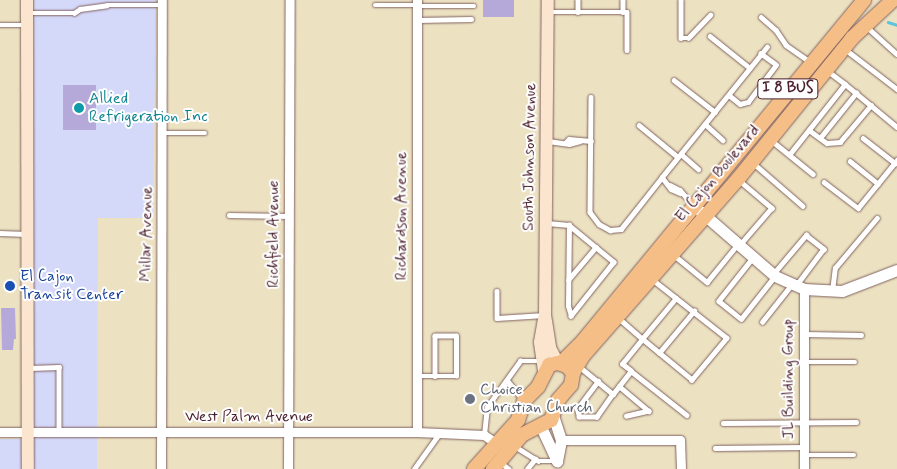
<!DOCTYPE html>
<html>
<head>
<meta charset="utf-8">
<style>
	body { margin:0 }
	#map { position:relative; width:897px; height:469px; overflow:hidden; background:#ece2c2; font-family:Mynerve,sans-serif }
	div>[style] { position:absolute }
	.built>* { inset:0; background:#d4d8f9 }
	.stream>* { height:2.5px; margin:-1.25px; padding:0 1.25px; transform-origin:1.25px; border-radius:1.25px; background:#5dc3da }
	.building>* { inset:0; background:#b5a9d9 }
	.roads { filter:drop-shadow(0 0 1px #836360) drop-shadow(0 0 1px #836360) }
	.service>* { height:4.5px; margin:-2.25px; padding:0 2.25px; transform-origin:2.25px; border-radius:2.25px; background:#fff }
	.minor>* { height:9px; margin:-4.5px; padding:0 4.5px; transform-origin:4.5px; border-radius:4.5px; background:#fff }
	.tertiary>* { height:11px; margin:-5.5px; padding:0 5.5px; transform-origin:5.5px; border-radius:5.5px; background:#fff }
	.secondary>* { height:12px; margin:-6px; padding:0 6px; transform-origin:6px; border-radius:6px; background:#fbe5cf }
	.primary>* { height:14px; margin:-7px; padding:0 7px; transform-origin:7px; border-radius:7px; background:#f6be87 }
	.dots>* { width:14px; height:14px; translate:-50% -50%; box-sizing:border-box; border:2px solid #fff; border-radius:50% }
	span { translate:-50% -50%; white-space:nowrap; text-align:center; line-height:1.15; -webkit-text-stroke:4px #fff; paint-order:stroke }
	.shield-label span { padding:1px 4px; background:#fff; border:1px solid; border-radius:4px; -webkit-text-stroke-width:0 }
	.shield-label { font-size:15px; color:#4a1f2b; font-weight:700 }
	.culture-label { font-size:16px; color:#0d838f }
	.left { translate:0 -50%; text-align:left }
	.street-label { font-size:16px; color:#4a1f2b }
	.transit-label { font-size:16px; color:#164399 }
	.worship-label { font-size:16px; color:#5b616d }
</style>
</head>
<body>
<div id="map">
	<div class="built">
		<i style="clip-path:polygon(21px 0,156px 0,153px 218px,98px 218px,97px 469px,0 469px,0 439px,21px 439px)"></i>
	</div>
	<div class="stream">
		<i style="left:888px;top:22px;width:9px;rotate:18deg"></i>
	</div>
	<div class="building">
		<i style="clip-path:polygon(483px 0,514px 0,514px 17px,483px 17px)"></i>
		<i style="clip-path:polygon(63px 85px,96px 85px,96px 130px,63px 130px)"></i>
		<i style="clip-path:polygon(1px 308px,15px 308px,16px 339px,14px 339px,13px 350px,2px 350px)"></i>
	</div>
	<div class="roads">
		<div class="service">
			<i style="left:578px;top:0;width:12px;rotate:90deg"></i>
			<i style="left:623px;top:0;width:12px;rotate:90deg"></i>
			<i style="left:681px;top:0;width:38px;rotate:90deg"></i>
			<i style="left:681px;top:38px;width:7px"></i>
			<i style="left:688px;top:38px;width:32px;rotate:-46deg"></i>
			<i style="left:375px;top:5px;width:42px"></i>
			<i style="left:417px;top:6px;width:57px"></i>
			<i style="left:549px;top:12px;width:78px"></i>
			<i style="left:627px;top:12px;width:38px;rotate:90deg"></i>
			<i style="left:28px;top:13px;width:46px"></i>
			<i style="left:74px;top:13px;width:7px;rotate:-34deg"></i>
			<i style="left:80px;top:9px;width:27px;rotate:-8deg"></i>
			<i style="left:107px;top:5px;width:55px"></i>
			<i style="left:761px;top:17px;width:20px;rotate:41deg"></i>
			<i style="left:776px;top:30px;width:18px;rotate:56deg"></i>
			<i style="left:786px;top:45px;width:29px;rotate:35deg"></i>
			<i style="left:417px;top:20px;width:54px;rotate:-1.1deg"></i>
			<i style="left:0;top:25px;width:25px"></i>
			<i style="left:867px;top:27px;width:40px;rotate:42deg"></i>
			<i style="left:710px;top:36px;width:51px;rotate:38.7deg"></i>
			<i style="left:845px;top:49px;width:66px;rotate:37.6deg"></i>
			<i style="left:828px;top:71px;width:21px;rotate:37deg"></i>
			<i style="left:674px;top:80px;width:52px;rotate:38deg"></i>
			<i style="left:729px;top:95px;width:14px;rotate:39deg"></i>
			<i style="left:740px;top:104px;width:8px;rotate:-14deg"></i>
			<i style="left:748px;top:102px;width:46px;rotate:-52.9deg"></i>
			<i style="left:776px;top:65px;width:19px;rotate:-144deg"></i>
			<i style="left:591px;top:97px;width:115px;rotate:90.5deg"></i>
			<i style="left:590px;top:212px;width:15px;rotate:53deg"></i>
			<i style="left:599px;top:224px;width:13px;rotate:29deg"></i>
			<i style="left:610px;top:230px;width:11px;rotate:-5deg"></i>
			<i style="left:621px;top:229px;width:66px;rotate:-51.7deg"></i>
			<i style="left:662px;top:177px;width:15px;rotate:53deg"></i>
			<i style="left:671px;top:189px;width:10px;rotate:24deg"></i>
			<i style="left:705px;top:124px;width:24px;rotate:42deg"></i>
			<i style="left:639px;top:125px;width:50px;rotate:39.4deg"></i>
			<i style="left:809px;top:130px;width:22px;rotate:36deg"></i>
			<i style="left:827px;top:143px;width:13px;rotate:-4deg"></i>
			<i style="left:840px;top:142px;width:48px;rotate:-50deg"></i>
			<i style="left:163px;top:133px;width:42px"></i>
			<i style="left:820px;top:138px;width:58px;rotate:-51.3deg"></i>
			<i style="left:863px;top:138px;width:41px;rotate:38deg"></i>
			<i style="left:771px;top:140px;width:54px;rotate:39deg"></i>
			<i style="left:548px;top:141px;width:21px;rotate:8deg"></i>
			<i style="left:569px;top:144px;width:11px;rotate:-15deg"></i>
			<i style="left:566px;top:142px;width:4px;rotate:-45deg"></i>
			<i style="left:569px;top:139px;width:22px;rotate:5deg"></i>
			<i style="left:681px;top:154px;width:23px;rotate:41deg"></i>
			<i style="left:789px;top:155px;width:90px;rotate:-51.7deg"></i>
			<i style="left:845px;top:84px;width:67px;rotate:39.6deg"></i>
			<i style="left:850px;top:161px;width:36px;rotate:39deg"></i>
			<i style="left:752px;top:162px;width:67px;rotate:40.8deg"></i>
			<i style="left:662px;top:177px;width:167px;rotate:-51.1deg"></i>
			<i style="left:740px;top:181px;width:42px;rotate:40.2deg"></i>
			<i style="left:772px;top:208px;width:48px;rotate:130.7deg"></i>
			<i style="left:824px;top:182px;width:43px;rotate:37.4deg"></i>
			<i style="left:858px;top:208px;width:62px;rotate:-50.9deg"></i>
			<i style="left:670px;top:185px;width:11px;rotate:27deg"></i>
			<i style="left:680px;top:190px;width:18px;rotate:49deg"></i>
			<i style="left:229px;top:215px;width:59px;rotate:1deg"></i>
			<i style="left:547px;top:223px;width:22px;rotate:5deg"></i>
			<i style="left:569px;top:225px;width:58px;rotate:39.4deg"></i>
			<i style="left:614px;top:262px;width:69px;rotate:128.5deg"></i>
			<i style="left:571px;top:316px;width:10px;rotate:-107deg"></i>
			<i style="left:568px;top:306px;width:81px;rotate:-89.3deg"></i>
			<i style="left:0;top:233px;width:26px;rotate:2deg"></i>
			<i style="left:674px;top:255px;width:43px;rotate:39.3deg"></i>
			<i style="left:707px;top:282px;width:48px;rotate:-51deg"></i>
			<i style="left:753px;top:258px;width:55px;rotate:128.3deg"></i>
			<i style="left:719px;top:301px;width:28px;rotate:39deg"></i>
			<i style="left:741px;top:319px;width:53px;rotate:-51.8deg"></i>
			<i style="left:774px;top:273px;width:50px;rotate:-49.9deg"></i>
			<i style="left:806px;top:235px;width:23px;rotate:38deg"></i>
			<i style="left:824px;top:249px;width:45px;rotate:126.9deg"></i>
			<i style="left:652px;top:279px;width:95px;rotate:38.2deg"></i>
			<i style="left:727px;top:338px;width:55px;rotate:129.8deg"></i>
			<i style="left:692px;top:380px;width:65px;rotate:-140.6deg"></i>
			<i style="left:642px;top:339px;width:53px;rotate:-50.3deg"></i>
			<i style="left:568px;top:280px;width:43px;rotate:-49.7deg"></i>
			<i style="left:497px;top:291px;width:27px;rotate:90deg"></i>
			<i style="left:497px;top:318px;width:47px;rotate:-3.7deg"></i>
			<i style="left:832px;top:291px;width:23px;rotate:-83deg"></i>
			<i style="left:835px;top:268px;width:65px;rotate:-50deg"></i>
			<i style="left:762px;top:322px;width:48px;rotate:-51.7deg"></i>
			<i style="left:804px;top:334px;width:57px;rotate:1deg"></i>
			<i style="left:659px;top:353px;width:55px;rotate:-50.2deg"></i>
			<i style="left:804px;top:362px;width:51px"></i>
			<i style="left:580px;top:367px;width:43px;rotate:39.3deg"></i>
			<i style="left:613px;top:394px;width:28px;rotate:125deg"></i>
			<i style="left:597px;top:417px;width:18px;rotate:180deg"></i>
			<i style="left:579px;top:417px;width:8px;rotate:-104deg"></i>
			<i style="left:577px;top:409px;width:35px;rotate:-53deg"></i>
			<i style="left:30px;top:368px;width:29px;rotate:-2deg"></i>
			<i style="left:59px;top:367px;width:65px;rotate:90deg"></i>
			<i style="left:631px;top:371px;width:71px;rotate:38.2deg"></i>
			<i style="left:417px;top:376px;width:39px"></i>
			<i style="left:456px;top:376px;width:40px;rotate:-90deg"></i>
			<i style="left:456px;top:336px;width:21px;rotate:180deg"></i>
			<i style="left:435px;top:336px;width:40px;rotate:90deg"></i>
			<i style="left:507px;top:380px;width:26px;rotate:51deg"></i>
			<i style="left:619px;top:386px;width:39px;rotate:40deg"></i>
			<i style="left:649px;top:411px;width:23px;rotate:167deg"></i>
			<i style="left:613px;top:394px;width:29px;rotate:-52deg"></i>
			<i style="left:631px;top:371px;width:11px;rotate:-142deg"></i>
			<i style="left:622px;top:364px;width:32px;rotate:-51deg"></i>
			<i style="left:642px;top:339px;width:32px;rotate:-139deg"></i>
			<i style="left:723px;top:423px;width:133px;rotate:-0.4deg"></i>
			<i style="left:484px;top:435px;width:28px;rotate:-84deg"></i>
			<i style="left:487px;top:407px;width:57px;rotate:-54.3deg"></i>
			<i style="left:520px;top:361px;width:21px"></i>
			<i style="left:516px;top:447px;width:26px;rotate:32deg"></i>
			<i style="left:538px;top:461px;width:18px"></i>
			<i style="left:715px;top:448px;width:89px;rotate:-0.6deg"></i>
			<i style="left:804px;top:455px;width:50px"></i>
			<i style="left:500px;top:462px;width:11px;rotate:38deg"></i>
			<i style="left:414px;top:469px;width:43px;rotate:-54.5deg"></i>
			<i style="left:527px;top:469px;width:13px;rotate:-51deg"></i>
		</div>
		<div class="minor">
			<i style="left:417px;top:0;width:432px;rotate:90deg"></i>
			<i style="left:804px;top:289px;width:180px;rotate:90deg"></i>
			<i style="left:0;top:432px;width:417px"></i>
			<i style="left:417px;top:432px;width:67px;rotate:2.6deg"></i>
			<i style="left:484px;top:435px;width:14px;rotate:34deg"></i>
			<i style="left:561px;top:440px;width:119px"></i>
			<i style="left:680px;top:440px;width:29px;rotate:88deg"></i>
			<i style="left:161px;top:469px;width:469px;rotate:-89.9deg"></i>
			<i style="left:288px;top:469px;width:469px;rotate:-89.8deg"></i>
		</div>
		<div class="tertiary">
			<i style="left:700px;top:211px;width:99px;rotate:40.9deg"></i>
			<i style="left:775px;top:276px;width:32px;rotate:24deg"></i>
			<i style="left:804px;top:289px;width:38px;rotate:3deg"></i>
			<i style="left:842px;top:291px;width:59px;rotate:-20.9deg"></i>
			<i style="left:541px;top:427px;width:38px;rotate:65deg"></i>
			<i style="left:557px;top:461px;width:21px;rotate:-79deg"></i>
			<i style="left:561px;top:440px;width:26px;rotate:-108deg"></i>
		</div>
		<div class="secondary">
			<i style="left:27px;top:0;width:469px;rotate:89.9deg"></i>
			<i style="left:545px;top:315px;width:315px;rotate:-89.5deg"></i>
			<i style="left:544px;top:371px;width:29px;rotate:-98deg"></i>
			<i style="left:540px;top:342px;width:27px;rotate:-80deg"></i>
			<i style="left:545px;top:315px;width:33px;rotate:81deg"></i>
			<i style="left:550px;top:348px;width:17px;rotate:62deg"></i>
		</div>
		<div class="primary">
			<i style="left:561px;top:363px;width:31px;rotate:-45deg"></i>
			<i style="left:583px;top:341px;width:442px;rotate:-50.5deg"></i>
			<i style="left:573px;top:373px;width:20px;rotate:-60deg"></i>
			<i style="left:583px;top:356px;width:235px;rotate:-48.8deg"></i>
			<i style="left:738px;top:179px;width:181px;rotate:-51deg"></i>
			<i style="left:852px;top:38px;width:56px;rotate:-42.8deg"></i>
			<i style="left:474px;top:469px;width:66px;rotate:-48.1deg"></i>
			<i style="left:518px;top:420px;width:20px;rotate:-72deg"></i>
			<i style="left:524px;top:401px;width:20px;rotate:-45deg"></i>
			<i style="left:538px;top:387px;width:25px;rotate:-63deg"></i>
			<i style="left:549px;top:365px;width:9px;rotate:-13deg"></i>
			<i style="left:558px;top:363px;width:9px;rotate:18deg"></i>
			<i style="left:567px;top:366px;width:9px;rotate:49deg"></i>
			<i style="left:573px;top:373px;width:12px;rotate:99deg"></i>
			<i style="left:571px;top:385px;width:20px;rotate:131deg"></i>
			<i style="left:558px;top:400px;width:21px;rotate:109deg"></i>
			<i style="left:551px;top:420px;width:33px;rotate:153deg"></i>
			<i style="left:522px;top:435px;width:45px;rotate:130.5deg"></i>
		</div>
	</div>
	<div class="dots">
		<i style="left:79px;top:108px;background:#0f9aa8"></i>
		<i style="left:10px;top:286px;background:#1a4fb4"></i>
		<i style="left:470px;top:399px;background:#6b7280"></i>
	</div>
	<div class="shield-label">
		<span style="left:788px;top:89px">I 8 BUS</span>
	</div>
	<div class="culture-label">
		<span class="left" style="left:89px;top:108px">Allied<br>Refrigeration Inc</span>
	</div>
	<div class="street-label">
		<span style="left:530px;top:157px;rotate:-89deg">South Johnson Avenue</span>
		<span style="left:718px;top:174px;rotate:-50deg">El Cajon Boulevard</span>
		<span style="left:402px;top:216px;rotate:-90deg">Richardson Avenue</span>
		<span style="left:147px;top:234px;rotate:-89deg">Millar Avenue</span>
		<span style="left:274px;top:234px;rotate:-90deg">Richfield Avenue</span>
		<span style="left:789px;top:379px;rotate:-90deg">JL Building Group</span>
		<span style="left:249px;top:417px">West Palm Avenue</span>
	</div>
	<div class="transit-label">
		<span class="left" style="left:20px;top:286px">El Cajon<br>Transit Center</span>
	</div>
	<div class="worship-label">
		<span class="left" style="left:480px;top:399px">Choice<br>Christian Church</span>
	</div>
</div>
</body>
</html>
